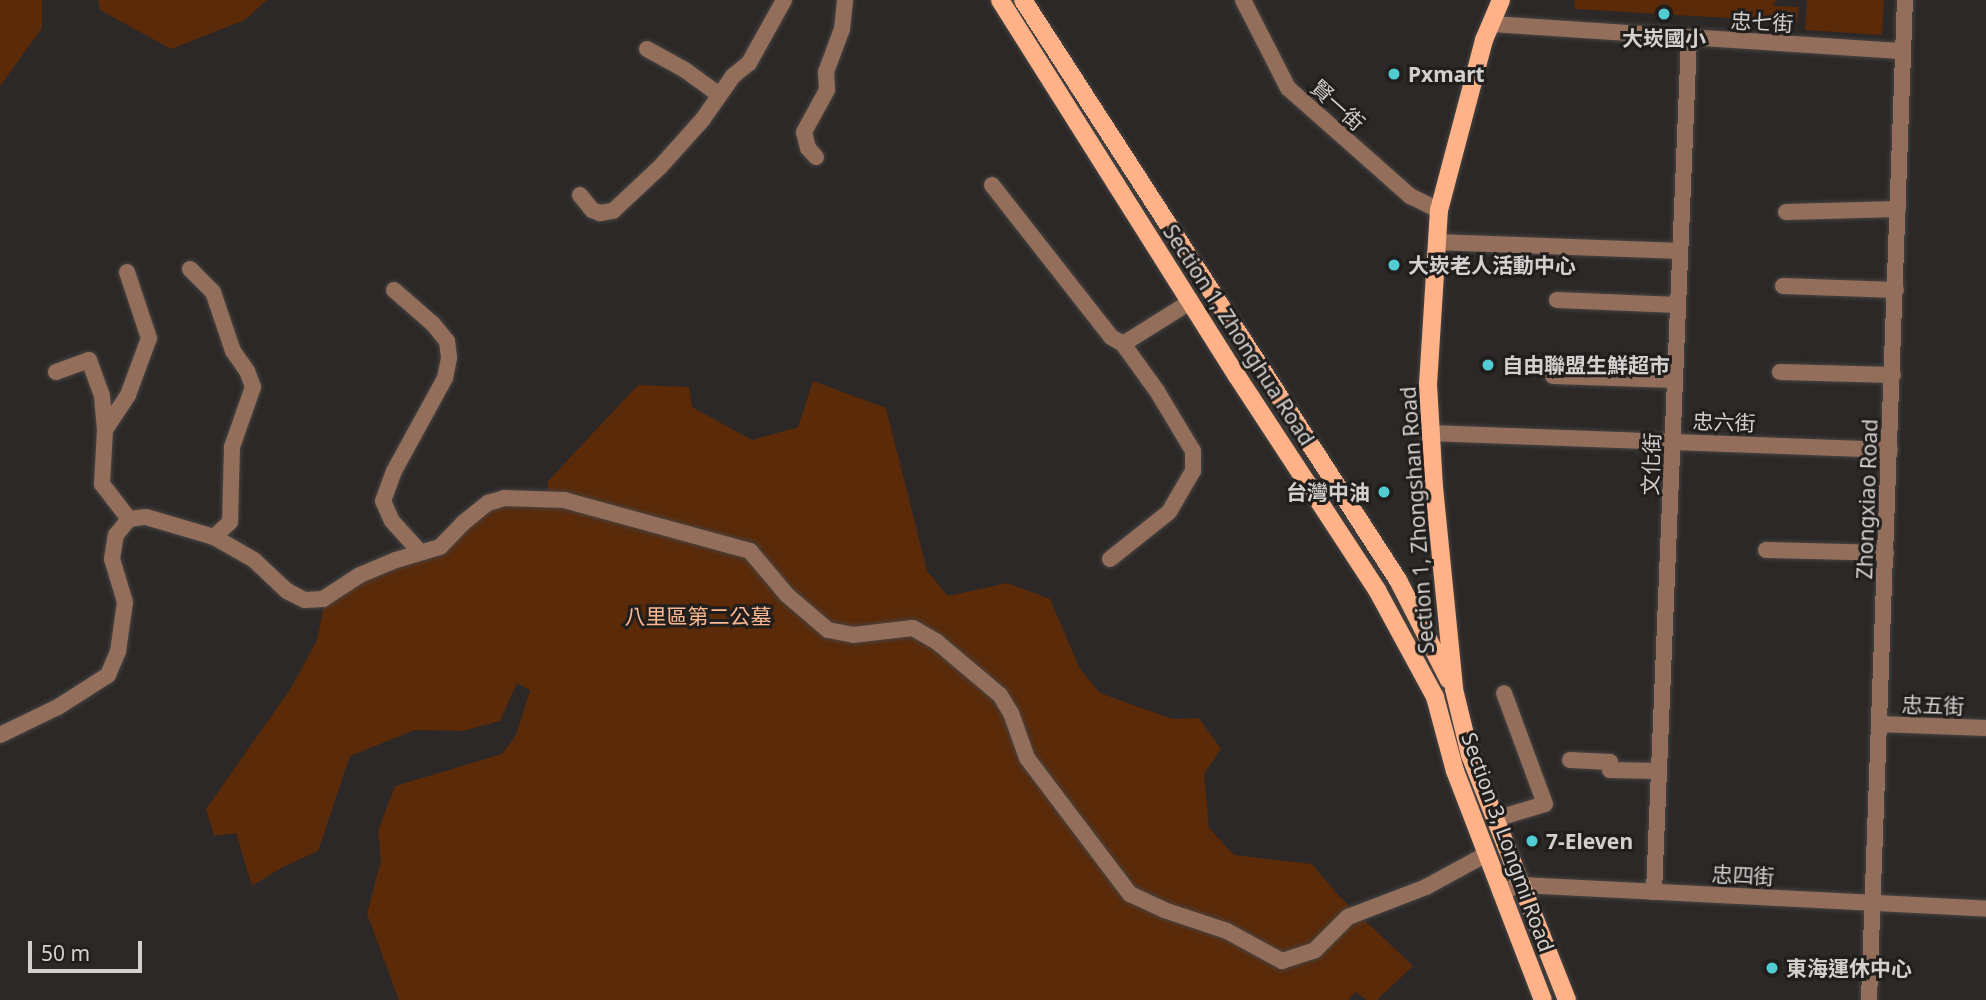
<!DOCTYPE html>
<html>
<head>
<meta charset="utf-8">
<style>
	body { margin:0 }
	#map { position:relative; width:1986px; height:1000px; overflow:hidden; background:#2b2827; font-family:"Noto Sans","Noto Sans TC",sans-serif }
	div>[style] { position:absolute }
	.green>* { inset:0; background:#5a2a09 }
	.roads { filter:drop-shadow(0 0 2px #464342) drop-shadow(0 0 2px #464342) }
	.minor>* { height:16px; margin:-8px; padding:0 8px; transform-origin:8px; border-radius:8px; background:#936e5a }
	.major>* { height:18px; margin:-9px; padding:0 9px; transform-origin:9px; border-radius:9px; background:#ffb287 }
	.dots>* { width:19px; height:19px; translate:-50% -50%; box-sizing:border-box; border:4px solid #211f1d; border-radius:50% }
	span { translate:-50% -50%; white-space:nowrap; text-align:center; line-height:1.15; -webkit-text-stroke:6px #211f1d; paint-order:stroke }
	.street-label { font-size:21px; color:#d3d1d0 }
	.poi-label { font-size:21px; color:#d3d1d0; font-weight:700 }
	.left { translate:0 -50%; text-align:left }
	.right { translate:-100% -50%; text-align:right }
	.park-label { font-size:21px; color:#fab791 }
	.scale { position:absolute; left:28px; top:941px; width:114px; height:32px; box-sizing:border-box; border:4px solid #d3d1d0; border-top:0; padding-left:9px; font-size:21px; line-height:24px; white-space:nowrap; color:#d3d1d0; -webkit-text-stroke:5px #211f1d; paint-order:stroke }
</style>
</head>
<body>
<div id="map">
	<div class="green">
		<i style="clip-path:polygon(0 0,42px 0,42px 28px,0 86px)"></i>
		<i style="clip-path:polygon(98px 0,267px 0,245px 20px,171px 49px,100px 10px)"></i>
		<i style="clip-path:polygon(1574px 0,1777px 0,1772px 6px,1799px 7px,1797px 22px,1575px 9px)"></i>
		<i style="clip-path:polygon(1807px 0,1884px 0,1882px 35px,1805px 30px)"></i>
		<i style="clip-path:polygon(813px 381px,886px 408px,927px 571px,948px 596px,1007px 583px,1050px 599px,1080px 669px,1100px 693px,1172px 719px,1199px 718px,1221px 749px,1204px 774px,1209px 828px,1234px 855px,1312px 864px,1338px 895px,1413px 966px,1377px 1000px,1367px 1000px,1355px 992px,1348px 1000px,399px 1000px,367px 914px,381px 860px,378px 831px,395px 786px,502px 754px,516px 735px,530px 690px,517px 683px,500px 721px,462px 731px,415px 730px,350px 756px,318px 851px,281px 868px,252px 886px,236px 833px,214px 836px,206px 809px,291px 688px,317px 640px,324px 604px,392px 567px,453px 544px,485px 514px,504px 505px,547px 503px,548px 481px,638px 385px,689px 387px,692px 407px,752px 440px,798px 427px)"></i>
	</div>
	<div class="roads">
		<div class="minor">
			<i style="left:1243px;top:0;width:99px;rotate:62.9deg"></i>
			<i style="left:1288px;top:88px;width:163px;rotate:41.5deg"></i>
			<i style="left:1410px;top:196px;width:32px;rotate:26deg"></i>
			<i style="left:1492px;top:24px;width:412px;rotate:3.8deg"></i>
			<i style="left:647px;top:49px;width:43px;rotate:28.9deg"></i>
			<i style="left:685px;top:70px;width:41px;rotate:36deg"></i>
			<i style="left:816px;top:157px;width:12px;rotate:-132deg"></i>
			<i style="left:808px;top:148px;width:16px;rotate:-104deg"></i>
			<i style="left:804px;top:132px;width:48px;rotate:-61.3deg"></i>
			<i style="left:827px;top:90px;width:18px;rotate:-93deg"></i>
			<i style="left:826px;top:72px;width:46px;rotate:-69.6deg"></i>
			<i style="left:842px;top:29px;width:29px;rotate:-84deg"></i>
			<i style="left:992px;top:185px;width:193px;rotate:51.9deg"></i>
			<i style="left:1111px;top:337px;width:14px;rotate:30deg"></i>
			<i style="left:1123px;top:344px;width:79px;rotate:-32.1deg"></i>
			<i style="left:580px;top:195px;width:19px;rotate:51deg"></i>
			<i style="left:592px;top:210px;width:9px;rotate:21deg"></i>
			<i style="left:600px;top:213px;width:13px;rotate:-9deg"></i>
			<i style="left:613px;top:211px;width:64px;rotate:-43.1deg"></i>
			<i style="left:660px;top:167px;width:64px;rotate:-48.1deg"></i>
			<i style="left:703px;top:119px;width:52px;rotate:-55.1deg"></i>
			<i style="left:733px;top:76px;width:21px;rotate:-39deg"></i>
			<i style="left:749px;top:63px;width:72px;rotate:-60.9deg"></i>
			<i style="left:1786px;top:212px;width:112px;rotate:-1.5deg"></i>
			<i style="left:1437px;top:242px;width:243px;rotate:2.1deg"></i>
			<i style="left:190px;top:269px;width:33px;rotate:45deg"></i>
			<i style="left:213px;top:292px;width:62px;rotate:71.3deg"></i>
			<i style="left:233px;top:351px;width:24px;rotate:55deg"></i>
			<i style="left:247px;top:371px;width:17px;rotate:69deg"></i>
			<i style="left:253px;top:387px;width:64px;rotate:109.3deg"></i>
			<i style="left:232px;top:447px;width:75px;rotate:91.5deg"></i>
			<i style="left:230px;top:522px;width:22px;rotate:137deg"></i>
			<i style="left:127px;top:272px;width:70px;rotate:71.6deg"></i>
			<i style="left:149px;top:338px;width:61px;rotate:110.2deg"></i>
			<i style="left:128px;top:395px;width:42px;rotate:123.3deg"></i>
			<i style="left:105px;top:430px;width:54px;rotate:93.2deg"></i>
			<i style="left:102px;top:484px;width:44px;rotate:52.4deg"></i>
			<i style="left:1783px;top:286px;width:113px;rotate:2deg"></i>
			<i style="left:394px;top:290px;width:52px;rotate:41.1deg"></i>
			<i style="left:433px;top:324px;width:22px;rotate:51deg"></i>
			<i style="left:447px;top:341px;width:17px;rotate:83deg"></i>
			<i style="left:449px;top:358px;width:20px;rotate:101deg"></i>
			<i style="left:445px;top:378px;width:106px;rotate:118.7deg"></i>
			<i style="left:394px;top:471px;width:32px;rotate:110deg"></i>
			<i style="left:383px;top:501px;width:22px;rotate:66deg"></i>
			<i style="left:392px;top:521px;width:42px;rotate:47.9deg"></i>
			<i style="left:1557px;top:300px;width:121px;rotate:2.4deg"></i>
			<i style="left:56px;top:372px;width:35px;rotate:-20deg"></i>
			<i style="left:89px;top:360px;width:38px;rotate:70deg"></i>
			<i style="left:102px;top:396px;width:34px;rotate:85deg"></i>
			<i style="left:1780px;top:372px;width:113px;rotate:1.5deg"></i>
			<i style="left:1553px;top:376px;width:122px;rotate:1.9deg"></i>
			<i style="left:1430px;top:433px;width:460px;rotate:2.1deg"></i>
			<i style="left:1766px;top:550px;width:120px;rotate:1.4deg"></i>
			<i style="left:1110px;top:559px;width:75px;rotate:-38.5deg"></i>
			<i style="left:1169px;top:512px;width:48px;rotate:-59.7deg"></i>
			<i style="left:1193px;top:471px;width:20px;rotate:-90deg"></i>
			<i style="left:1193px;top:451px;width:70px;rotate:-121deg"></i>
			<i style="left:1157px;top:391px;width:58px;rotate:-125.9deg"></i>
			<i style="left:1879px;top:724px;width:107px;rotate:2.1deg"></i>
			<i style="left:0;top:735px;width:64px;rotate:-25.8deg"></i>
			<i style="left:58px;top:707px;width:59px;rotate:-32.6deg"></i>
			<i style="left:108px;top:675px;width:25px;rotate:-67deg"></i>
			<i style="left:118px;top:652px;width:50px;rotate:-82deg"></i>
			<i style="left:125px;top:602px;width:45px;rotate:-106.8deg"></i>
			<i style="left:112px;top:559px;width:24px;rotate:-81deg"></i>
			<i style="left:116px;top:535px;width:21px;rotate:-51deg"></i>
			<i style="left:129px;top:519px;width:17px;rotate:-7deg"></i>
			<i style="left:146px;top:517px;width:71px;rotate:16.4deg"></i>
			<i style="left:214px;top:537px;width:46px;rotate:29.9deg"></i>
			<i style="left:254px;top:560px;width:45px;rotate:43.2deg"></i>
			<i style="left:287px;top:591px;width:20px;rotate:27deg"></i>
			<i style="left:305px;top:600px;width:18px;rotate:-3deg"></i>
			<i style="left:323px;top:599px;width:44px;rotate:-33deg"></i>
			<i style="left:360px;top:575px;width:39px;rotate:-23deg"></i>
			<i style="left:396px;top:560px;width:46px;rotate:-16.5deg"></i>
			<i style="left:440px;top:547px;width:33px;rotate:-46deg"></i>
			<i style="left:463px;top:523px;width:32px;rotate:-39deg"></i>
			<i style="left:488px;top:503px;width:17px;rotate:-17deg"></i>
			<i style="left:504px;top:498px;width:60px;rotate:1.9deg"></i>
			<i style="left:564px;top:500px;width:193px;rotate:15.3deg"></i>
			<i style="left:750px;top:551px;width:57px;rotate:49.9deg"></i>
			<i style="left:787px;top:595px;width:54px;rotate:40.5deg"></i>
			<i style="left:828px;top:630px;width:25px;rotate:11deg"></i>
			<i style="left:853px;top:635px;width:60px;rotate:-6.7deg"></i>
			<i style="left:913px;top:628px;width:28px;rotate:30deg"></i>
			<i style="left:937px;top:642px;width:82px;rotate:40.1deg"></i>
			<i style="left:1000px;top:695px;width:21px;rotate:59deg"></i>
			<i style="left:1011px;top:713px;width:48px;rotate:70.4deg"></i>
			<i style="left:1027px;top:758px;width:171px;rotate:52.9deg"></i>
			<i style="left:1130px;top:894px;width:38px;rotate:25deg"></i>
			<i style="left:1164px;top:910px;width:66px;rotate:18.4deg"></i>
			<i style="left:1227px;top:931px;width:63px;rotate:28.6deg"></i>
			<i style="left:1282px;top:961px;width:35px;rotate:-18deg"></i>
			<i style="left:1315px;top:950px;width:47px;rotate:-45deg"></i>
			<i style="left:1348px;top:917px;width:84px;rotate:-21deg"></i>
			<i style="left:1426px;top:887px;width:67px;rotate:-28.5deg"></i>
			<i style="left:1570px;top:760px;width:40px;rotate:2.9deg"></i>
			<i style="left:1610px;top:762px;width:8px;rotate:90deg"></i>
			<i style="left:1610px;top:770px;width:49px;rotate:1.2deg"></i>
			<i style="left:1495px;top:819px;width:52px;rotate:-16.7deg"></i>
			<i style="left:1545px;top:804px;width:118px;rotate:-110.3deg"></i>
			<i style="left:1500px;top:892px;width:21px;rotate:-19deg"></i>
			<i style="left:1520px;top:885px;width:467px;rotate:2.9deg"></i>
			<i style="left:1654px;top:892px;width:854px;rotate:-87.65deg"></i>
			<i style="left:1869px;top:1000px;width:1001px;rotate:-87.94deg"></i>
		</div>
		<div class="major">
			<i style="left:1000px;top:0;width:444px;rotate:57.8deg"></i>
			<i style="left:1237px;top:376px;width:256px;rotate:56.8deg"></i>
			<i style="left:1377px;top:590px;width:122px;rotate:61.5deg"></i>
			<i style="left:1435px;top:697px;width:77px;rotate:74.9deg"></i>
			<i style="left:1455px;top:771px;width:245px;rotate:69deg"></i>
			<i style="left:1023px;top:0;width:691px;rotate:57.12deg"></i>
			<i style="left:1398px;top:580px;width:112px;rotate:63deg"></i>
			<i style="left:1501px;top:0;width:43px;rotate:113deg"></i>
			<i style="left:1484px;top:40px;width:176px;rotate:104.8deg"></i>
			<i style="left:1439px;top:210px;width:174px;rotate:93.6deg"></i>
			<i style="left:1428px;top:384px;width:103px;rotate:86.7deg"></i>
			<i style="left:1434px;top:487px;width:203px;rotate:84.3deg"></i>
			<i style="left:1454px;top:689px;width:68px;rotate:76.4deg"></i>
			<i style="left:1470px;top:755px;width:264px;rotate:68.4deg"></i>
		</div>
	</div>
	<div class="dots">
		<i style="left:1664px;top:14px;background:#51ccd3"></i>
		<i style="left:1394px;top:74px;background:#51ccd3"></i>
		<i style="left:1394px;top:265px;background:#51ccd3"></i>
		<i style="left:1488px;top:365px;background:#51ccd3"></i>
		<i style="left:1384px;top:492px;background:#51ccd3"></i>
		<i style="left:1532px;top:841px;background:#51ccd3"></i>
		<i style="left:1772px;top:968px;background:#51ccd3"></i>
	</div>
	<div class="street-label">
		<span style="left:1762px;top:22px;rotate:3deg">忠七街</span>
		<span style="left:1338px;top:105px;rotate:42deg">賢一街</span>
		<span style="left:1239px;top:335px;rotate:57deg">Section 1, Zhonghua Road</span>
		<span style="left:1724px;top:422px;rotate:2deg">忠六街</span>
		<span style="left:1651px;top:464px;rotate:-88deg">文化街</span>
		<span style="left:1867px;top:499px;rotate:-88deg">Zhongxiao Road</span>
		<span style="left:1417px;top:520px;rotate:-94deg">Section 1, Zhongshan Road</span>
		<span style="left:1933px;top:705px;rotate:2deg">忠五街</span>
		<span style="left:1508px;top:842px;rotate:70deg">Section 3, Longmi Road</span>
		<span style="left:1743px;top:875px;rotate:3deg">忠四街</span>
	</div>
	<div class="poi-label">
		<span style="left:1664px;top:38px">大崁國小</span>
		<span class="left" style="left:1408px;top:74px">Pxmart</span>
		<span class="left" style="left:1408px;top:265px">大崁老人活動中心</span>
		<span class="left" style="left:1502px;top:365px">自由聯盟生鮮超市</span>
		<span class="right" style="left:1370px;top:492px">台灣中油</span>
		<span class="left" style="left:1546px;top:841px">7-Eleven</span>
		<span class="left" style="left:1786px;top:968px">東海運休中心</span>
	</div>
	<div class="park-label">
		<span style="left:698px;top:616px">八里區第二公墓</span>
	</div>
	<div class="scale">50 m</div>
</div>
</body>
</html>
